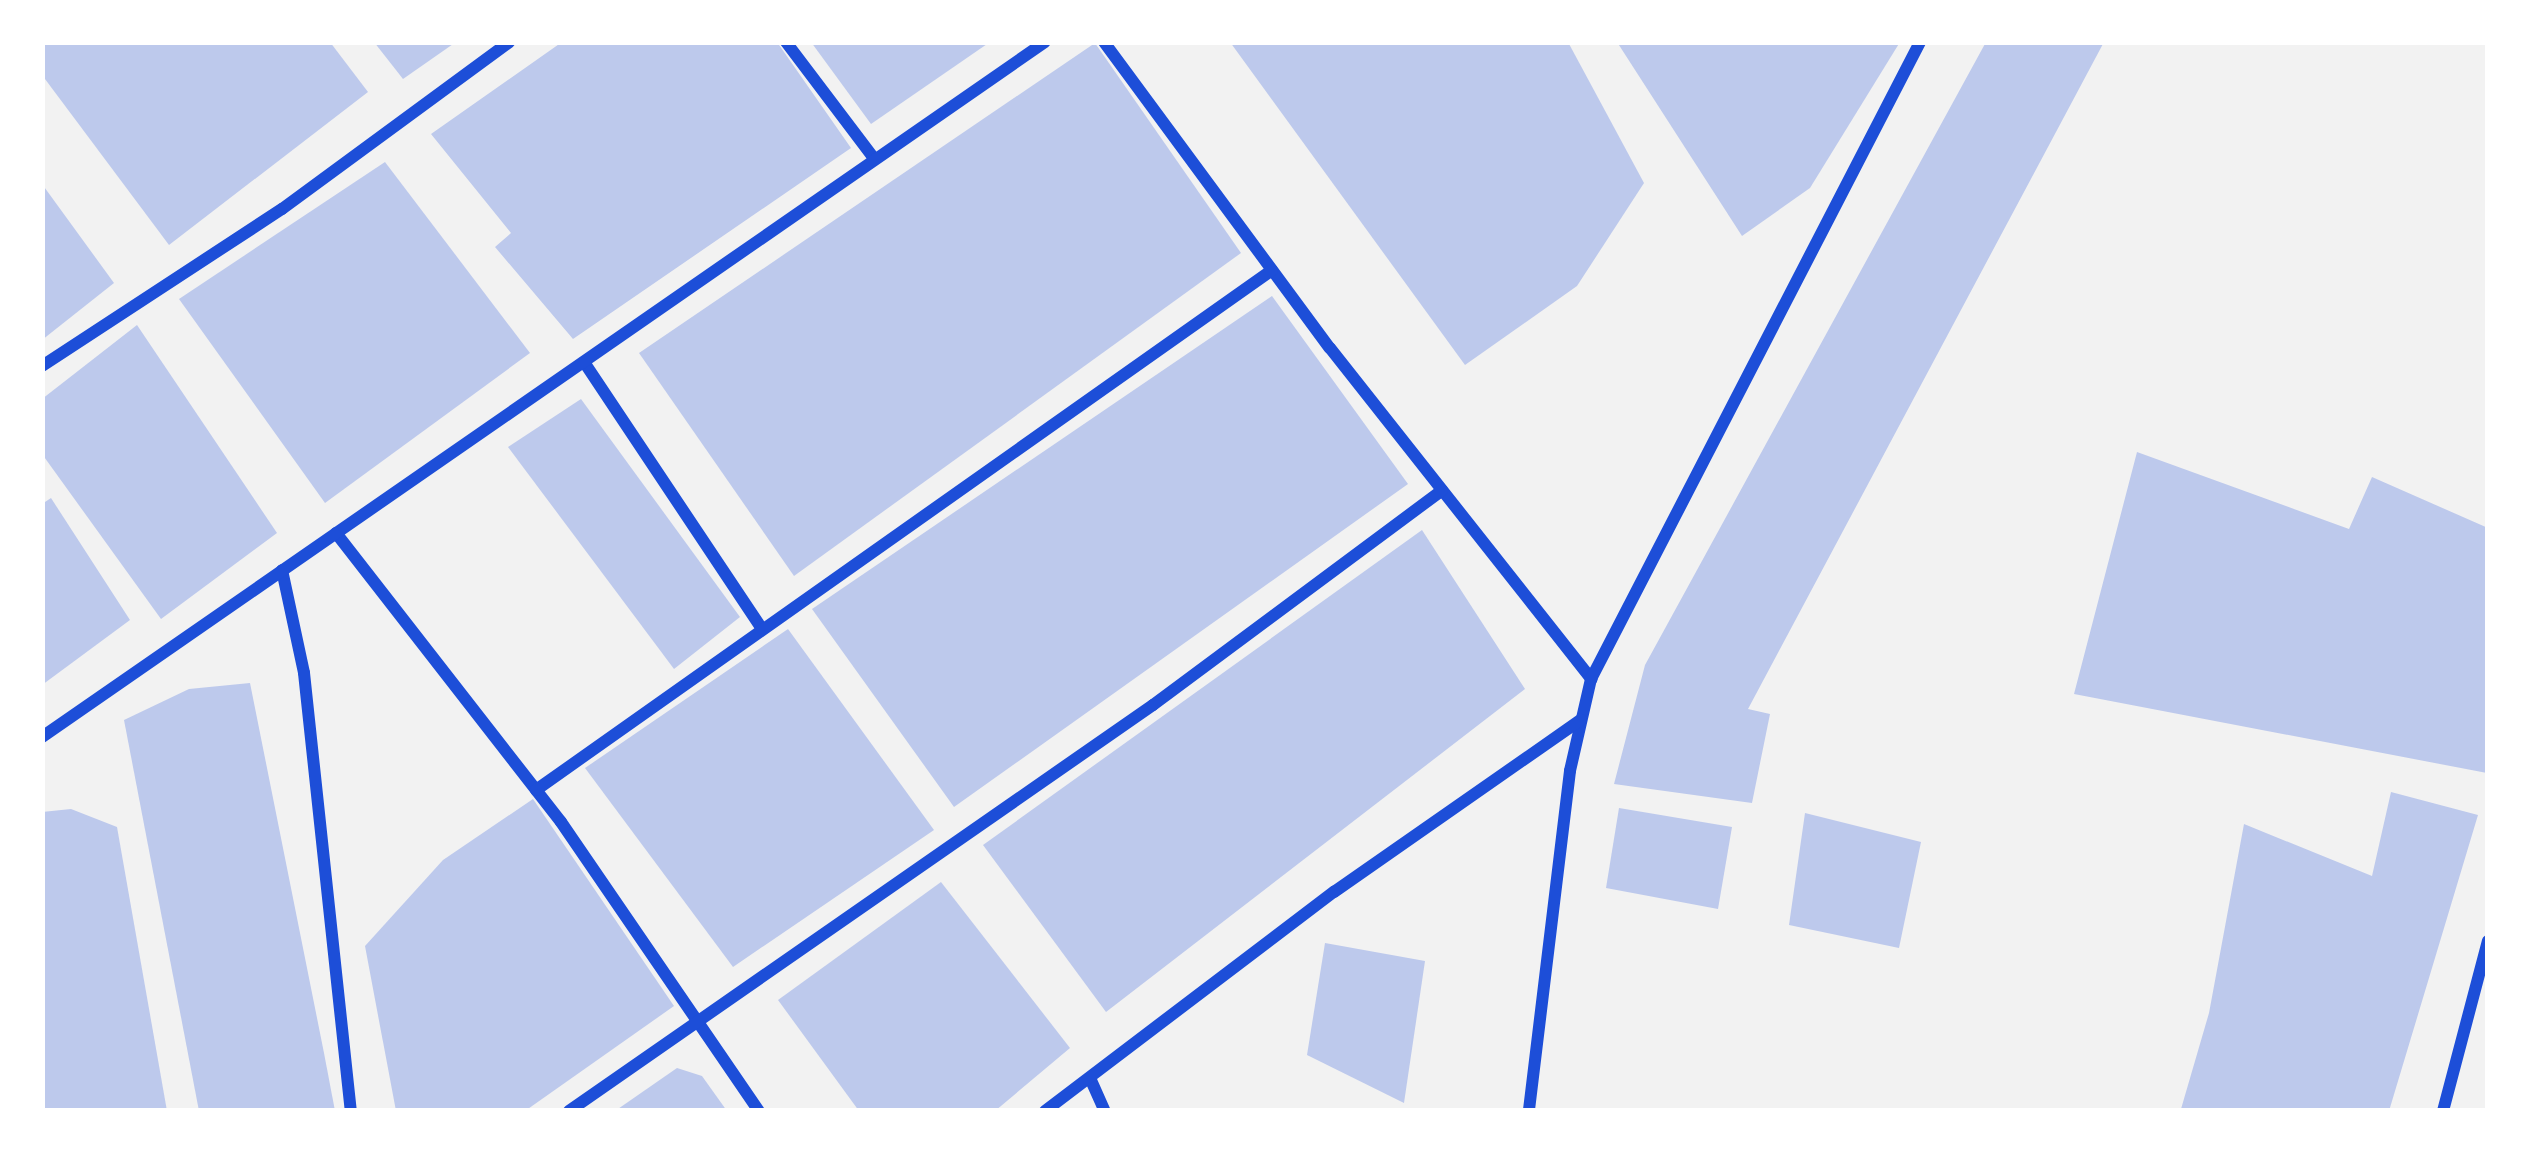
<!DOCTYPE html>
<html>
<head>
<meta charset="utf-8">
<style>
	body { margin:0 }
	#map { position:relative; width:2530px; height:1153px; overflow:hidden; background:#f2f2f2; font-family:Ubuntu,sans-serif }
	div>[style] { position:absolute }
	.building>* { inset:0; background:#bdc9ec }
	.minor>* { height:12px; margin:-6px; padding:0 6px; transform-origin:6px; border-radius:6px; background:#1d4ed8 }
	span { translate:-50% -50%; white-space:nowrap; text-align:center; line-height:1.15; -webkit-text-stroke:10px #fff; paint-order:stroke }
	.frame { position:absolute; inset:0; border:45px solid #fff; pointer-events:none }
</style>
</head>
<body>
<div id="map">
	<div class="building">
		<i style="clip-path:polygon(42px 42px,330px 42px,368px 92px,169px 245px,42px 75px)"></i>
		<i style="clip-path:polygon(374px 42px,456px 42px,403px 79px)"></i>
		<i style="clip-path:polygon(562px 42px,777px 42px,851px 148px,573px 339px,495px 247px,511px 233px,431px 134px)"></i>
		<i style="clip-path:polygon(811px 42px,990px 42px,871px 124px)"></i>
		<i style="clip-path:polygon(1230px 42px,1568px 42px,1644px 183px,1577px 286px,1465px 365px)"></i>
		<i style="clip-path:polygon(1617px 42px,1900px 42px,1810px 188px,1742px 236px)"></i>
		<i style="clip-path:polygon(1986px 42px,2104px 42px,1748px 709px,1770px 714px,1752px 803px,1614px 784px,1645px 665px)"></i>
		<i style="clip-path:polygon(1095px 43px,1241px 253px,794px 576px,639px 353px)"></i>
		<i style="clip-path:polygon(385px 162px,530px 353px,325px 503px,179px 299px)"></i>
		<i style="clip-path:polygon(42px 184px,114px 283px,42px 340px)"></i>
		<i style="clip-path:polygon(1272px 296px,1408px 484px,954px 807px,812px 609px)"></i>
		<i style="clip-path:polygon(137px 325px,277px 533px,161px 619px,42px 454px,42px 399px)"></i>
		<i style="clip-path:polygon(581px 399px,740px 617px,674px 669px,508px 447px)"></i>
		<i style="clip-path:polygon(2137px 452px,2349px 529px,2372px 477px,2488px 528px,2487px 773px,2074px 694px)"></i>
		<i style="clip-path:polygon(51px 498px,130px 620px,42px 685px,42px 504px)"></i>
		<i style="clip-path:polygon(1422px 530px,1525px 689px,1106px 1012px,983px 845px)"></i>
		<i style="clip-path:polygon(788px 629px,934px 830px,733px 967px,585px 768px)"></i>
		<i style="clip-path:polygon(250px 683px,324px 1053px,335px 1111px,199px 1111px,124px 720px,189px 689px)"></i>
		<i style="clip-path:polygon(2391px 792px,2478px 815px,2389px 1111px,2181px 1109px,2209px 1013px,2244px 824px,2372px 876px)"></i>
		<i style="clip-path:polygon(533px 799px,674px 1006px,525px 1111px,396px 1111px,365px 946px,443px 860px)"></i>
		<i style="clip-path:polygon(1619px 808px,1732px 827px,1718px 909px,1606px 888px)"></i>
		<i style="clip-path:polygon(71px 809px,117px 827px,167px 1111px,42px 1111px,42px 812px)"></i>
		<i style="clip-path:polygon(1805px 813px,1921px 842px,1899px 948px,1789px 925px)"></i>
		<i style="clip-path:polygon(941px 882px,1070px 1048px,995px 1111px,859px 1111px,778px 1000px)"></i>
		<i style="clip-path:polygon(1325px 943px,1425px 961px,1404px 1103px,1307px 1055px)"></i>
		<i style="clip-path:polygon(677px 1068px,702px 1076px,727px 1111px,615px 1111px)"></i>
	</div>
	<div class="minor">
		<i style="left:786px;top:42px;width:144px;rotate:52.9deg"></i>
		<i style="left:1104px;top:42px;width:380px;rotate:53.6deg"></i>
		<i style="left:1330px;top:348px;width:422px;rotate:51.7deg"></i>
		<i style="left:1591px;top:679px;width:94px;rotate:102.9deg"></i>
		<i style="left:1570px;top:771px;width:342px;rotate:96.9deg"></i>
		<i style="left:584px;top:362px;width:321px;rotate:56.3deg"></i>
		<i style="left:42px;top:366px;width:287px;rotate:-33.2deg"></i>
		<i style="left:282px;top:209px;width:282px;rotate:-36.3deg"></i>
		<i style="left:336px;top:533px;width:366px;rotate:52.1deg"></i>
		<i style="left:561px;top:822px;width:350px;rotate:55.6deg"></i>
		<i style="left:282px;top:570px;width:105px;rotate:77.9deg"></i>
		<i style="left:304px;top:673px;width:441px;rotate:83.9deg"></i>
		<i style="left:1591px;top:679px;width:717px;rotate:-62.68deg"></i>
		<i style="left:42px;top:737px;width:1220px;rotate:-34.72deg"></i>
		<i style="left:536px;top:790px;width:901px;rotate:-35.24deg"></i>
		<i style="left:1090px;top:1078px;width:36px;rotate:66deg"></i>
		<i style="left:569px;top:1111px;width:711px;rotate:-34.81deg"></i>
		<i style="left:1153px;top:705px;width:360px;rotate:-36.6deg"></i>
		<i style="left:1045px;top:1111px;width:363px;rotate:-37.2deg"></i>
		<i style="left:1334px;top:892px;width:301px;rotate:-34.9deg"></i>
		<i style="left:2443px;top:1111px;width:176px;rotate:-75.2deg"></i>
	</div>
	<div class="frame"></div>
</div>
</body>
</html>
